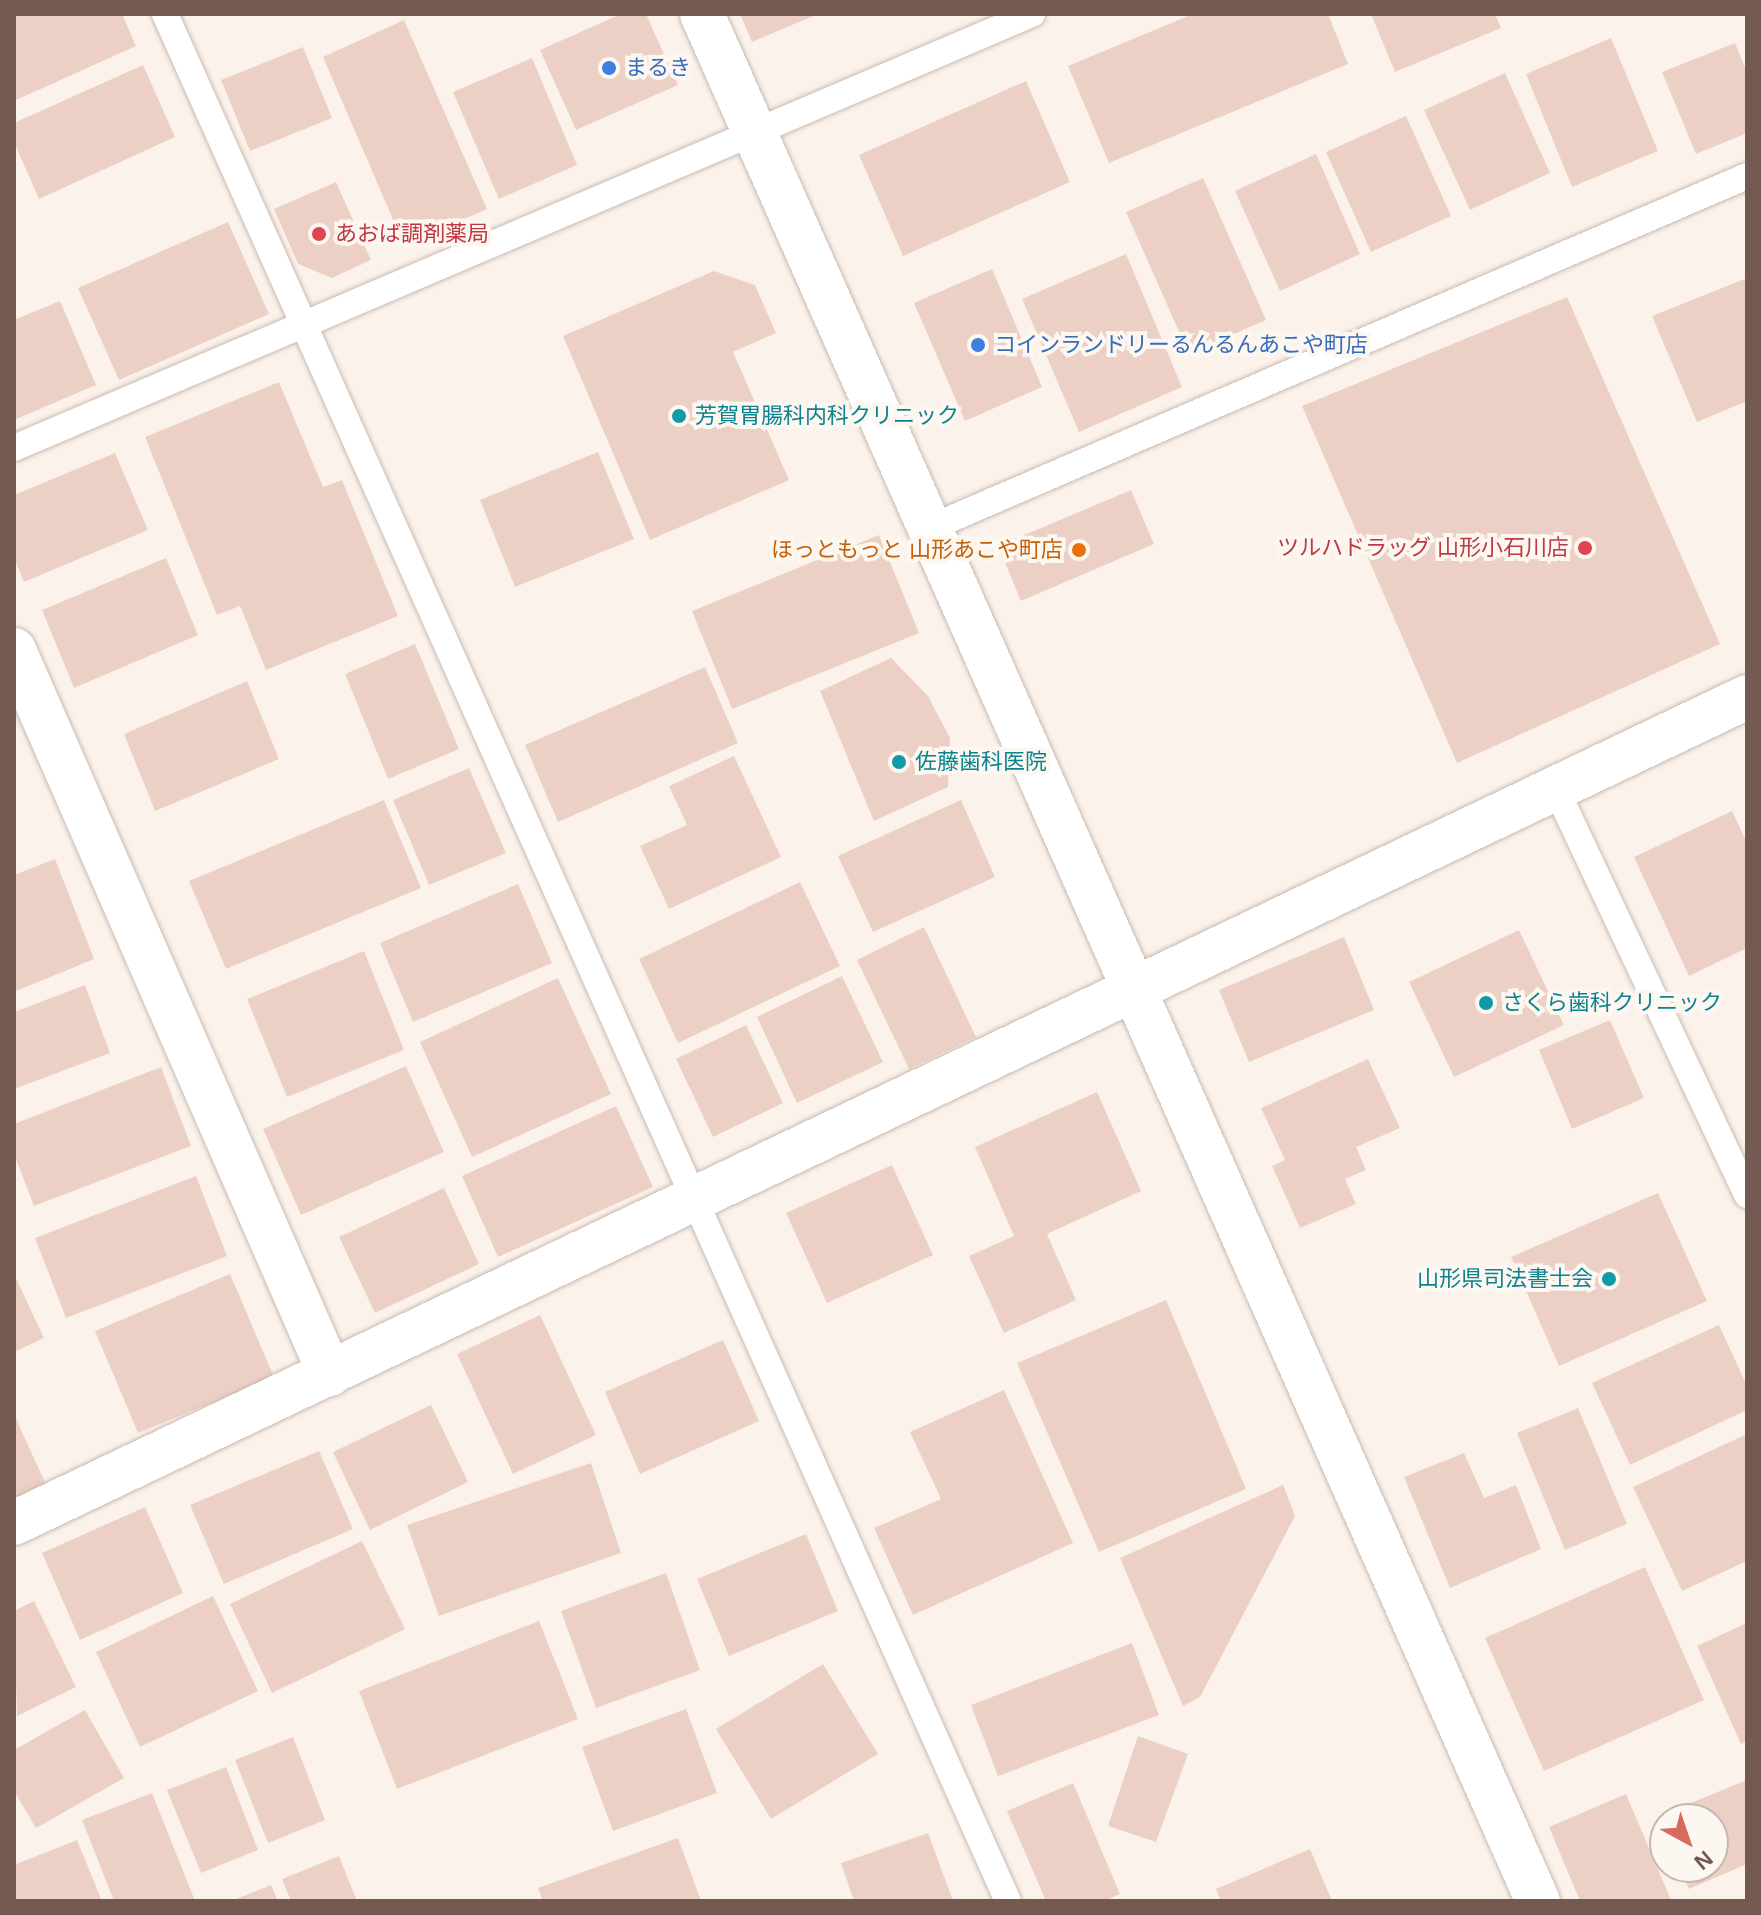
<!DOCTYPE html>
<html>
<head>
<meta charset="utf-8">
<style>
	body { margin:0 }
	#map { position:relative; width:1761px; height:1915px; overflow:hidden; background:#fbf3eb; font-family:Helvetica,"Noto Sans JP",sans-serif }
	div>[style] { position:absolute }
	.building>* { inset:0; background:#edd0c5 }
	.roads { filter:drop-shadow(0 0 2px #ccbab1) drop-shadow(0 0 2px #ccbab1) }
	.lane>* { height:26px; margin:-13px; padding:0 13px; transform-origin:13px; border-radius:13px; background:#fff }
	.street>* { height:44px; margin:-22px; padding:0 22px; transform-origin:22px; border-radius:22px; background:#fff }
	.dots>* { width:22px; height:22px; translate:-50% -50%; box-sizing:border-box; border:4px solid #fdf7f1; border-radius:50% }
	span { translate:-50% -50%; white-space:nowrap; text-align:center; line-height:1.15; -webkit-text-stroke:8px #fdf7f1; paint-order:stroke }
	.shop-label { font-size:22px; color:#366cbe }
	.left { translate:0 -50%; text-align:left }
	.health-label { font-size:22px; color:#be3a42 }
	.right { translate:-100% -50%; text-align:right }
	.culture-label { font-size:22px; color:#0d838f }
	.food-label { font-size:22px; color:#c56008 }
	.frame { position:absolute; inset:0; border:16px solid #735950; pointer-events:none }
	.north { position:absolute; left:1649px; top:1803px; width:80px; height:80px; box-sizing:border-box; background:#fdf7f1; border:2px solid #c6b8b1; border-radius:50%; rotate:140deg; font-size:22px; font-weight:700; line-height:32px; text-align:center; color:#735950 }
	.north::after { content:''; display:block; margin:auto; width:28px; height:36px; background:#d76b5e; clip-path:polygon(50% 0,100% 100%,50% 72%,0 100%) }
</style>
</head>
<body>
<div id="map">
	<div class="building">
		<i style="clip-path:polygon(14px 14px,122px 14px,136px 46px,14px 101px)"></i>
		<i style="clip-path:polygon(621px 14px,646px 14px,678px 85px,576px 130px,540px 50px)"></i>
		<i style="clip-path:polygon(740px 14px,818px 14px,752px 42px)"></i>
		<i style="clip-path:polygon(1193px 14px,1328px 14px,1348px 64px,1109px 163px,1068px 66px)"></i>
		<i style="clip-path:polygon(1371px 14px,1495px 14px,1501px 28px,1395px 72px)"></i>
		<i style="clip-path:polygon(404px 20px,487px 209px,404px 245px,323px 57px)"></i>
		<i style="clip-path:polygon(1611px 38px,1658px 151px,1572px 187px,1526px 74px)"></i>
		<i style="clip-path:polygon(1735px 43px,1747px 72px,1747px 133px,1696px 154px,1662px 72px)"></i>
		<i style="clip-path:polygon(303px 47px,332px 118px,250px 151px,221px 80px)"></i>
		<i style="clip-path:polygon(532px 58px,577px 165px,499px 199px,453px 92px)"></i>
		<i style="clip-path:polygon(143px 65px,175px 137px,39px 199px,14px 142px,14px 123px)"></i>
		<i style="clip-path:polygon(1505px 73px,1550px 173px,1470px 210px,1424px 110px)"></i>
		<i style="clip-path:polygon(1026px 81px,1070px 182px,903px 256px,859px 155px)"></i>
		<i style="clip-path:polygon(1406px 116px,1451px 216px,1371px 252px,1326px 152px)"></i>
		<i style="clip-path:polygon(1316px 154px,1360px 254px,1280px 291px,1235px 191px)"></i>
		<i style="clip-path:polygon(1203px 178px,1266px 320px,1189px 354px,1126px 212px)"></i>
		<i style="clip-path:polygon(336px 182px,371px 260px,332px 278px,298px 264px,274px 209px)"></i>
		<i style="clip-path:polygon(228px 222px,269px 314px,119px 380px,78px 288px)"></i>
		<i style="clip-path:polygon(1126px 254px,1182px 387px,1079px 432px,1022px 299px)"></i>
		<i style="clip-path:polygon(992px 269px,1042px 387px,965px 421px,914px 303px)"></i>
		<i style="clip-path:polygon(714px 271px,755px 285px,776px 333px,733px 352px,789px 480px,650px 540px,563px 336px)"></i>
		<i style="clip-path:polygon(1747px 278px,1747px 401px,1697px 422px,1652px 316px)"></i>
		<i style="clip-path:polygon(1567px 297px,1720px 644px,1457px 763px,1302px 406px)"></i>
		<i style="clip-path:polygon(60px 301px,96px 385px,14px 420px,14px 320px)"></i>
		<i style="clip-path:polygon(279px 382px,323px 487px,342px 480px,398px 616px,266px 670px,240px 606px,217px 615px,145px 437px)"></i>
		<i style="clip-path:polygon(598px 452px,634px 539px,515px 587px,480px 500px)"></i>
		<i style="clip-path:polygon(115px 453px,148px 530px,24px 582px,14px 558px,14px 495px)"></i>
		<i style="clip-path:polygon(1131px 490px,1154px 544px,1021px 601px,998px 546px)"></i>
		<i style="clip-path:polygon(879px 535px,919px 633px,732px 709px,692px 611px)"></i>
		<i style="clip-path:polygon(166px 558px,198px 635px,74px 688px,42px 610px)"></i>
		<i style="clip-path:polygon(415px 644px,459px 749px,388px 779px,345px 674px)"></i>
		<i style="clip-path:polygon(891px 658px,928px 696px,950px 738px,948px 787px,874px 821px,820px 691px)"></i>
		<i style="clip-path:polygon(705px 667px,738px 743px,558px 822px,525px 745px)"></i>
		<i style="clip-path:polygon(247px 681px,279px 759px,155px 811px,124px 734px)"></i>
		<i style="clip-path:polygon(734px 756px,781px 857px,669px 909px,640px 846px,687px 825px,669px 786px)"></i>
		<i style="clip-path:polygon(469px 768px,506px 853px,429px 885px,393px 800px)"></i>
		<i style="clip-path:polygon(384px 800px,421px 888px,226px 969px,189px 881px)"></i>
		<i style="clip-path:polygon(961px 800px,995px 877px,873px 932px,838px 856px)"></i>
		<i style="clip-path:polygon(1732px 811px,1747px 843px,1747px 948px,1689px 976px,1634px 857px)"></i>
		<i style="clip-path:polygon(55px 859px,94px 959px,14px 992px,14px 875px)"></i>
		<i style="clip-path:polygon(800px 882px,840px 966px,678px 1043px,639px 959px)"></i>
		<i style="clip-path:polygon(518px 884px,552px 963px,413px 1022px,380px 943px)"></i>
		<i style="clip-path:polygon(924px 927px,976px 1037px,909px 1069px,857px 960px)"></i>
		<i style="clip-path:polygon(1519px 930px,1564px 1025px,1454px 1077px,1409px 982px)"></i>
		<i style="clip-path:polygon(1344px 937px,1374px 1010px,1249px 1062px,1219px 990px)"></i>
		<i style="clip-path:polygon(364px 951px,404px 1050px,287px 1097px,247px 999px)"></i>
		<i style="clip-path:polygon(842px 976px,883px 1062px,797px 1103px,757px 1017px)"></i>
		<i style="clip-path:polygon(558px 978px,611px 1094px,472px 1157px,420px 1042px)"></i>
		<i style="clip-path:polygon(85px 985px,110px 1053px,14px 1089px,14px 1012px)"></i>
		<i style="clip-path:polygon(1610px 1020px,1644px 1098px,1572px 1129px,1539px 1050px)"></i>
		<i style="clip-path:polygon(746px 1025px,783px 1103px,713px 1137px,676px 1059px)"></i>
		<i style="clip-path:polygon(1368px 1059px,1400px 1128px,1356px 1147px,1366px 1170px,1345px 1179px,1356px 1204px,1300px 1228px,1272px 1166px,1285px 1160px,1261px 1108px)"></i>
		<i style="clip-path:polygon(406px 1066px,444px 1152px,301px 1215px,263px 1129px)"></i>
		<i style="clip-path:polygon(161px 1067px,191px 1146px,34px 1206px,14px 1154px,14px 1124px)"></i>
		<i style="clip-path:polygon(1097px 1092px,1141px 1191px,1047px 1234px,1076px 1300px,1004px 1333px,969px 1256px,1014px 1236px,975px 1147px)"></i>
		<i style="clip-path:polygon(616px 1106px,653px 1187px,498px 1257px,462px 1176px)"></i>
		<i style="clip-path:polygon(892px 1165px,933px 1255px,827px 1303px,786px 1213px)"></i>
		<i style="clip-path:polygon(196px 1176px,227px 1256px,66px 1318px,35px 1238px)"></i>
		<i style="clip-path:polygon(444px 1188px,479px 1264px,375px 1313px,339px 1237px)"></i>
		<i style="clip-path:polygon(1658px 1193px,1707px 1301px,1559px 1366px,1511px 1257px)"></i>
		<i style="clip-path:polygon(14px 1274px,44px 1338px,14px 1352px)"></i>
		<i style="clip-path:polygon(230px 1274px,274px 1377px,138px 1433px,95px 1331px)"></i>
		<i style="clip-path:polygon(1166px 1300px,1246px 1489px,1099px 1552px,1017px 1363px)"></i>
		<i style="clip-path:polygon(540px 1315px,596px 1435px,513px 1474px,457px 1354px)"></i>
		<i style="clip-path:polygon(1719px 1325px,1747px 1386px,1747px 1410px,1630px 1465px,1592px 1383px)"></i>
		<i style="clip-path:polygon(723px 1340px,759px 1421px,640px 1474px,605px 1392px)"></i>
		<i style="clip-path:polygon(1004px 1390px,1073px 1543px,913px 1615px,874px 1528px,941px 1499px,910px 1432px)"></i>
		<i style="clip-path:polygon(431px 1405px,468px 1482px,370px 1530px,333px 1452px)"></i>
		<i style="clip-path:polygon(1578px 1408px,1627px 1524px,1565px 1550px,1517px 1433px)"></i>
		<i style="clip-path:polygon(14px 1414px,46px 1485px,14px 1500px)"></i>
		<i style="clip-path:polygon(1747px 1434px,1747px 1561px,1682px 1591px,1633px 1487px)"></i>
		<i style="clip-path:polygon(319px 1451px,353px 1529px,224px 1584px,190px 1505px)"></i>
		<i style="clip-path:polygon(1464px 1453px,1484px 1498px,1516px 1485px,1541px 1549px,1450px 1588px,1404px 1477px)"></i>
		<i style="clip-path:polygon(591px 1463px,621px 1553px,439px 1616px,407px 1525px)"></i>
		<i style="clip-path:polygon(1283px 1485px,1295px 1516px,1200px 1697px,1183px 1706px,1120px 1558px)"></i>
		<i style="clip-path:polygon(145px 1507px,183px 1593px,80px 1640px,42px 1553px)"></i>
		<i style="clip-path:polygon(806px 1534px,838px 1611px,729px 1656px,697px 1579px)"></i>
		<i style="clip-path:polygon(362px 1541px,405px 1629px,272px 1693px,230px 1604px)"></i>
		<i style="clip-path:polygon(1645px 1567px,1704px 1700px,1544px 1771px,1485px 1638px)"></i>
		<i style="clip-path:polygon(666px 1573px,700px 1670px,596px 1708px,561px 1611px)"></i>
		<i style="clip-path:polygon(213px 1596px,258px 1691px,140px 1747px,96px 1652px)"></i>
		<i style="clip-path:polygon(34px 1601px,76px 1687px,17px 1716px,14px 1611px)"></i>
		<i style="clip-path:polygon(539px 1621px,578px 1719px,397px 1789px,359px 1691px)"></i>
		<i style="clip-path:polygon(1747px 1623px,1747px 1741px,1741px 1744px,1697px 1646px)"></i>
		<i style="clip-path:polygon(1132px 1643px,1159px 1715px,998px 1776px,971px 1705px)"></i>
		<i style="clip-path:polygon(823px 1664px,878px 1754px,771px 1819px,716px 1729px)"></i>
		<i style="clip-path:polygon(686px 1709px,717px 1793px,613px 1831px,582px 1747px)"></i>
		<i style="clip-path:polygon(85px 1710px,124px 1778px,36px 1828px,14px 1791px,14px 1750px)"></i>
		<i style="clip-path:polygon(1138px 1736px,1188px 1754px,1156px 1842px,1108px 1826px)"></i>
		<i style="clip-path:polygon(293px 1737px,325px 1820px,268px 1843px,235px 1760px)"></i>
		<i style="clip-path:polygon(226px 1767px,258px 1850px,201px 1873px,167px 1790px)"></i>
		<i style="clip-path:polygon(1747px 1780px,1747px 1864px,1689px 1889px,1680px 1867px,1713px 1867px,1713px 1819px,1665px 1819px,1665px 1830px,1659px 1816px)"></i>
		<i style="clip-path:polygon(1073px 1783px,1120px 1894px,1104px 1901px,1046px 1901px,1007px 1811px)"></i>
		<i style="clip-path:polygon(152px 1793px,195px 1901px,114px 1901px,82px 1820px)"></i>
		<i style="clip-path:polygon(1626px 1794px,1671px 1900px,1580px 1901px,1549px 1827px)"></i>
		<i style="clip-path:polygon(928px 1833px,953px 1901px,854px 1901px,841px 1863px)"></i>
		<i style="clip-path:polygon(678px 1838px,701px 1901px,543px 1901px,538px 1888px)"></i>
		<i style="clip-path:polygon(77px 1840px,102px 1901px,14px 1901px,14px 1865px)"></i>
		<i style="clip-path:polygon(1310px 1849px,1332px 1901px,1221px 1901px,1216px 1889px)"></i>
		<i style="clip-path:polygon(339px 1856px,357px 1901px,291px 1901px,282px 1879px)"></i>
		<i style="clip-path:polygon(271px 1885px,278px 1901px,231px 1901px)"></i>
	</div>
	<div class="roads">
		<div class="lane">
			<i style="left:165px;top:14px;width:2067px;rotate:65.93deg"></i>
			<i style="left:14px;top:448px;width:1107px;rotate:-23.09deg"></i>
			<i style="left:932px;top:527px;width:887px;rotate:-23.3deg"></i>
			<i style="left:1555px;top:787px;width:451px;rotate:64.8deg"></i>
		</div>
		<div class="street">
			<i style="left:702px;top:14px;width:2064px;rotate:66.11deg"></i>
			<i style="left:14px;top:650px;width:790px;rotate:66.42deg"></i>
			<i style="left:14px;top:1523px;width:1920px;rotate:-25.48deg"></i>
		</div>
	</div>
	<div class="dots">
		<i style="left:609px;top:68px;background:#3f7fe0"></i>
		<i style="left:319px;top:234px;background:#e0444e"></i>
		<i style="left:978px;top:345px;background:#3f7fe0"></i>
		<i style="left:679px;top:416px;background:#0f9aa8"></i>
		<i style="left:1585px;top:548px;background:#e0444e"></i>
		<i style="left:1079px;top:550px;background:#e8710a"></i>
		<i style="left:899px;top:762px;background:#0f9aa8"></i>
		<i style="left:1486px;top:1003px;background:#0f9aa8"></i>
		<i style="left:1609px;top:1279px;background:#0f9aa8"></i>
	</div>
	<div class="shop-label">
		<span class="left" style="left:625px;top:68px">まるき</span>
		<span class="left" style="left:994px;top:345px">コインランドリーるんるんあこや町店</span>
	</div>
	<div class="health-label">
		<span class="left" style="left:335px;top:234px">あおば調剤薬局</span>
		<span class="right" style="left:1569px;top:548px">ツルハドラッグ 山形小石川店</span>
	</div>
	<div class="culture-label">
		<span class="left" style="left:695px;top:416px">芳賀胃腸科内科クリニック</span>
		<span class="left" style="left:915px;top:762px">佐藤歯科医院</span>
		<span class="left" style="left:1502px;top:1003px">さくら歯科クリニック</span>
		<span class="right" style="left:1593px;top:1279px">山形県司法書士会</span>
	</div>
	<div class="food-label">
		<span class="right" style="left:1063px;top:550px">ほっともっと 山形あこや町店</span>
	</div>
	<div class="frame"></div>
	<div class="north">N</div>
</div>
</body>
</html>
